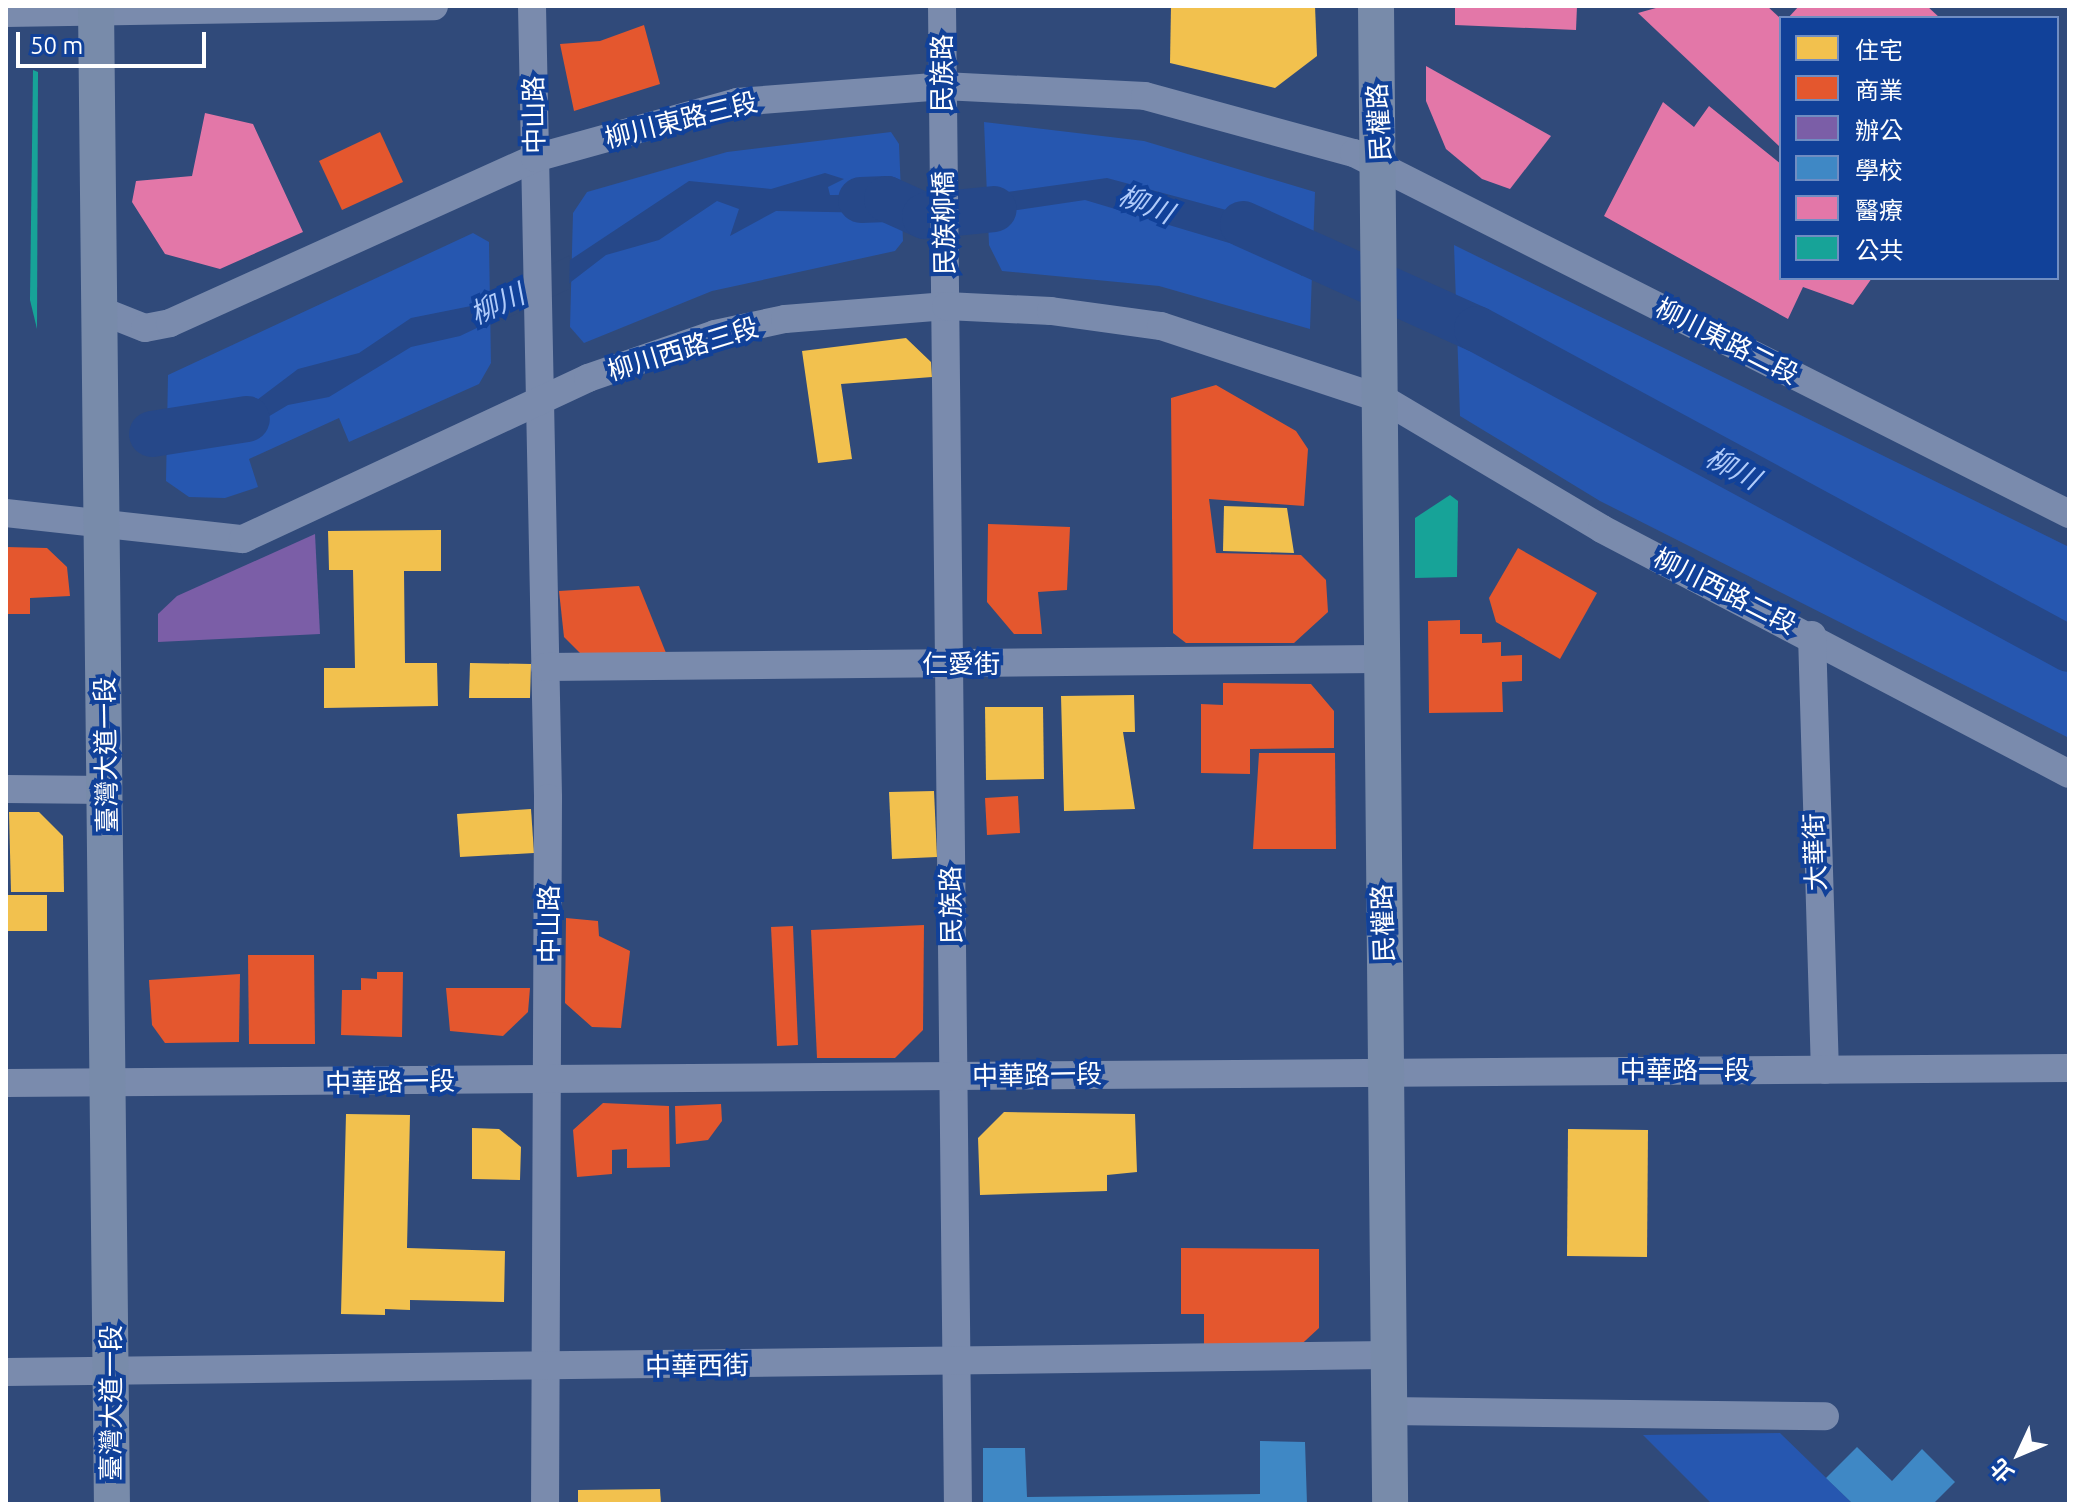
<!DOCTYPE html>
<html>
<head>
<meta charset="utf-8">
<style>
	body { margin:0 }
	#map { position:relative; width:2075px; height:1510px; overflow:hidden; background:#304a7a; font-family:Ubuntu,"Noto Sans TC",sans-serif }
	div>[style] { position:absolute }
	.green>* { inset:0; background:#2657b0 }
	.water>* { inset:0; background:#264889 }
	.pier>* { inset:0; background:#304a7a }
	.homes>* { inset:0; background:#f2c14e }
	.shops>* { inset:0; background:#e4572e }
	.offices>* { inset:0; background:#7b5ea7 }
	.schools>* { inset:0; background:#3f88c5 }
	.health>* { inset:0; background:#e377a8 }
	.public>* { inset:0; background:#17a398 }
	.river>* { height:46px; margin:-23px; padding:0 23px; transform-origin:23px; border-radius:23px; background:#264889 }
	.minor>* { height:28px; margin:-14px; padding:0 14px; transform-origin:14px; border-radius:14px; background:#7a8bad }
	.major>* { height:36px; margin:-18px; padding:0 18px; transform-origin:18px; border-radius:18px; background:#788baa }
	span { translate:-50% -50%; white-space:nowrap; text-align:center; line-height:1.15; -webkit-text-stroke:8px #114199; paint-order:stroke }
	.street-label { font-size:26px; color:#fff }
	.water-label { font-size:28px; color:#b0cbfa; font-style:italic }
	.frame { position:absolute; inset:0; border:8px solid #fff; pointer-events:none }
	.legend { position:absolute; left:1779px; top:16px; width:280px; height:264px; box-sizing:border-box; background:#114199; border:2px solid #708dc2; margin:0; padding:10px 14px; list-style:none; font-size:24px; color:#fff }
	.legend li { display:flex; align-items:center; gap:16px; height:40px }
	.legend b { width:40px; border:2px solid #708dc2 }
	.north { position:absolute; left:1979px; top:1414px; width:80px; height:80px; -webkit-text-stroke:6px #114199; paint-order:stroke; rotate:226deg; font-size:22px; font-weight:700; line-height:32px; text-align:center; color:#fff }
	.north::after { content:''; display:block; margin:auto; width:28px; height:36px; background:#fff; clip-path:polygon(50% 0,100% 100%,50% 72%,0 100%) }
	.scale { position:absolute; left:16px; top:32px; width:190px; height:36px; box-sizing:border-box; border:4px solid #fff; border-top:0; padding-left:10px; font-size:24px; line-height:28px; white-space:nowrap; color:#fff; -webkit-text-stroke:6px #114199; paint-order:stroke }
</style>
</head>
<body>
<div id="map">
	<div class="green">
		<i style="clip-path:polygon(984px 122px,1144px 141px,1315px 192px,1310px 329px,1159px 286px,1002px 271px,989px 245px)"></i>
		<i style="clip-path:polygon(891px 132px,899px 144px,903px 241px,895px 251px,712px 291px,584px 343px,570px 327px,573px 213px,587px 192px,727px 152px)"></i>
		<i style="clip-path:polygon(473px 233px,489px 242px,491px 363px,479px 384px,349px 442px,339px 418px,249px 459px,258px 487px,225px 498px,189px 497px,166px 481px,168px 375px)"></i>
		<i style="clip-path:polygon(1454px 245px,2069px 547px,2069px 738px,1600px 501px,1460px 416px)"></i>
		<i style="clip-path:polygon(1780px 1433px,1853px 1504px,1712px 1504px,1643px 1435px)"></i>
	</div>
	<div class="water">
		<i style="clip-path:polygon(825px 173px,844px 179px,828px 187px,830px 195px,993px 194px,1107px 178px,1297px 229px,1302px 276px,1283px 259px,1085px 200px,983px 215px,776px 211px,730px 236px,739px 209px,717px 201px,659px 240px,606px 255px,567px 285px,460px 336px,411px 347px,329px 397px,288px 405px,226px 442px,186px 449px,183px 418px,249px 406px,298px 369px,359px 353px,411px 318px,486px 303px,567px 262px,689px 181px,771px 189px)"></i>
	</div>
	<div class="pier">
		<i style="clip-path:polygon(905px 190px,982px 190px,982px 219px,905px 218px)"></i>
		<i style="clip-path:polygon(570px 255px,569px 289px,495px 324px,494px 295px)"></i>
	</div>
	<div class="homes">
		<i style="clip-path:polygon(1171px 6px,1315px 6px,1317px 56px,1275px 88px,1170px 63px)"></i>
		<i style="clip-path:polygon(906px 338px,931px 362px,932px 377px,841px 384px,852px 459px,818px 463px,802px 351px)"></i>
		<i style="clip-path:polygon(1224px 506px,1287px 508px,1294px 553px,1223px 551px)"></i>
		<i style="clip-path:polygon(441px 530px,441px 571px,404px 571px,405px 663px,437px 663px,438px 706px,324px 708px,324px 668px,355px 668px,353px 570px,329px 570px,328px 531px)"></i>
		<i style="clip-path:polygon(470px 663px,531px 664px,530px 698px,469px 698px)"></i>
		<i style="clip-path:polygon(1134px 695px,1135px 732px,1123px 732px,1135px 809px,1064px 811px,1061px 696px)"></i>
		<i style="clip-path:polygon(985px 707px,1043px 707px,1044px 779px,986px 780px)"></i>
		<i style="clip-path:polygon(934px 791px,937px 857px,892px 859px,889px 792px)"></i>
		<i style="clip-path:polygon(531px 809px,534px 853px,460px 857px,457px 814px)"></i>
		<i style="clip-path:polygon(9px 812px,39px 812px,63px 836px,64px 892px,11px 892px)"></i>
		<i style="clip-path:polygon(6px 895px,47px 895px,47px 931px,6px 931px)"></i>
		<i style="clip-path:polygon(1004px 1112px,1135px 1114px,1137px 1172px,1107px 1175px,1107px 1191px,980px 1195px,978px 1138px)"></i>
		<i style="clip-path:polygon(346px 1114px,410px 1115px,407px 1248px,505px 1251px,504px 1302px,410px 1300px,410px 1310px,385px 1309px,385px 1315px,341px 1314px)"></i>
		<i style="clip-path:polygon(472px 1128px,499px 1129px,521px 1147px,520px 1180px,472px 1179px)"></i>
		<i style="clip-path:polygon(1568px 1129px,1648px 1130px,1647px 1257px,1567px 1256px)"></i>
		<i style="clip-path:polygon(660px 1489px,661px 1504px,578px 1504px,578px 1490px)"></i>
	</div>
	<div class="shops">
		<i style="clip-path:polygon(644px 25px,660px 84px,574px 111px,560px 44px,600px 41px)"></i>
		<i style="clip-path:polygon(380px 132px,403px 182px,342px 210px,319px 161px)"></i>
		<i style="clip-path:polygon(1216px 385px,1296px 431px,1308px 449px,1304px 506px,1209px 499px,1216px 553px,1301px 555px,1326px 580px,1328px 612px,1294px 643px,1186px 643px,1173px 633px,1171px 398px)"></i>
		<i style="clip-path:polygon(988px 524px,1070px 527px,1067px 590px,1038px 592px,1042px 634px,1014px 634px,987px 602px)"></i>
		<i style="clip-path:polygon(6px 547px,47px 548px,67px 567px,70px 596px,30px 598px,30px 614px,6px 614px)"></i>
		<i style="clip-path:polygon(1518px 548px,1597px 593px,1560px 659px,1496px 622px,1489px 598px)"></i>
		<i style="clip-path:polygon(639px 586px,666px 653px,580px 653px,564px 637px,559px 591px)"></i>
		<i style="clip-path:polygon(1460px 620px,1460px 634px,1482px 634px,1482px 643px,1501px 642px,1501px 656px,1522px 655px,1522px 681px,1502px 682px,1503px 712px,1429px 713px,1428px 621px)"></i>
		<i style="clip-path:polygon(1223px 683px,1311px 684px,1334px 711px,1334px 748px,1250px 749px,1250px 774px,1201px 773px,1201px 704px,1223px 705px)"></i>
		<i style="clip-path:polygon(1259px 753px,1335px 753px,1336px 849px,1253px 849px)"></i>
		<i style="clip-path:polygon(1018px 796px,1020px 833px,987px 835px,985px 798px)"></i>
		<i style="clip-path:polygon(566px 918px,598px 921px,599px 936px,630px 951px,621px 1028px,592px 1027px,565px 1003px)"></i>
		<i style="clip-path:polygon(924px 925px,923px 1030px,895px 1058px,817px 1058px,811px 930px)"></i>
		<i style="clip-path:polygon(793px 926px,798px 1045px,777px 1046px,771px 927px)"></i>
		<i style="clip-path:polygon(248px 955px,314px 955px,315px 1044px,249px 1044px)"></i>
		<i style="clip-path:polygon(377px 972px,403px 972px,402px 1037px,341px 1035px,342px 990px,361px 990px,361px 978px,377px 979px)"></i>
		<i style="clip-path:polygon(240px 974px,239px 1042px,165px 1043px,152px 1025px,149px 980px)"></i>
		<i style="clip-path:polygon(446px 988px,530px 988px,528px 1012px,503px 1036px,450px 1031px)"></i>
		<i style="clip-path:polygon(603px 1103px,669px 1106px,670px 1167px,627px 1168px,627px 1149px,612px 1150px,612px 1174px,577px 1177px,573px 1130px)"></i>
		<i style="clip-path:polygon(721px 1104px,722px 1121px,708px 1140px,676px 1144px,675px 1106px)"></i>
		<i style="clip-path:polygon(1181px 1248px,1319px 1249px,1319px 1328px,1292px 1353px,1204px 1353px,1204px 1314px,1181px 1314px)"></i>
	</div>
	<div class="offices">
		<i style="clip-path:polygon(315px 534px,320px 634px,158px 642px,158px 614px,177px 596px)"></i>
	</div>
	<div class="schools">
		<i style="clip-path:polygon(1260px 1441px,1305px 1442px,1307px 1504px,983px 1504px,983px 1448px,1025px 1448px,1027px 1497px,1260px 1494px)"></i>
		<i style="clip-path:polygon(1857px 1447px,1892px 1481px,1922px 1449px,1955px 1482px,1933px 1504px,1853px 1504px,1826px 1478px)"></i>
	</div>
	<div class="health">
		<i style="clip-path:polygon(1455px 6px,1577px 6px,1576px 30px,1455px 25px)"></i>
		<i style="clip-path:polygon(1663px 6px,1767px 6px,1781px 19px,1781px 148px,1638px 13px)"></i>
		<i style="clip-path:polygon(1799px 6px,1927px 6px,1940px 18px,1788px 18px)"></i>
		<i style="clip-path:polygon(1426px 66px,1551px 136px,1510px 189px,1482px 179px,1446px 149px,1426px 101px)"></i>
		<i style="clip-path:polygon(1663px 102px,1694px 127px,1709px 106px,1781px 164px,1781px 278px,1872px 278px,1853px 305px,1803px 287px,1788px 319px,1604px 216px)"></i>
		<i style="clip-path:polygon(205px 113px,253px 124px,303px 232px,220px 269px,165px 254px,132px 202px,136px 181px,192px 176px)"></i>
	</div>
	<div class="public">
		<i style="clip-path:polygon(33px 70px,38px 72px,37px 329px,30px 300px)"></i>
		<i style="clip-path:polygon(1450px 495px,1458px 501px,1457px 577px,1415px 578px,1415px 518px)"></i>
	</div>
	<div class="river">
		<i style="left:861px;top:200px;width:26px;rotate:-2deg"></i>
		<i style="left:887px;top:199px;width:42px;rotate:24.1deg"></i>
		<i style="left:925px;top:216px;width:69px;rotate:-5.8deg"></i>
		<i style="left:1243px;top:224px;width:256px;rotate:24.2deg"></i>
		<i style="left:1477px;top:329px;width:673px;rotate:28.39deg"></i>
		<i style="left:152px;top:434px;width:96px;rotate:-9deg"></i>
	</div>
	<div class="minor">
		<i style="left:532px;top:6px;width:792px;rotate:88.84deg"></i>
		<i style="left:548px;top:798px;width:706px;rotate:90.24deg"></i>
		<i style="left:942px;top:6px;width:1498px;rotate:89.39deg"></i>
		<i style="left:6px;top:13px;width:428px;rotate:-0.9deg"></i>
		<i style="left:102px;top:311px;width:46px;rotate:21.6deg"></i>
		<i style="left:145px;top:328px;width:25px;rotate:-11deg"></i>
		<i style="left:170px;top:323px;width:401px;rotate:-24.3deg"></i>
		<i style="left:535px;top:158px;width:210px;rotate:-15.5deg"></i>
		<i style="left:737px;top:102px;width:207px;rotate:-4.4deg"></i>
		<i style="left:943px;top:86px;width:202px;rotate:2.8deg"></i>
		<i style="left:1145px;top:96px;width:217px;rotate:15.3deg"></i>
		<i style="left:1354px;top:153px;width:801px;rotate:26.79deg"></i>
		<i style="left:6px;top:513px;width:238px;rotate:6.3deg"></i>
		<i style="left:243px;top:539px;width:381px;rotate:-25deg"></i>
		<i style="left:588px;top:378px;width:134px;rotate:-19.1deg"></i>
		<i style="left:715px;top:334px;width:72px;rotate:-12.1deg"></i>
		<i style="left:785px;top:319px;width:162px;rotate:-4.6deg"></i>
		<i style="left:946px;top:306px;width:105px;rotate:2.7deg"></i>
		<i style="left:1051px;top:311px;width:111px;rotate:7.8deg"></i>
		<i style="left:1161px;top:326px;width:236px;rotate:18.3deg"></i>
		<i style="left:1385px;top:400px;width:252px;rotate:30.7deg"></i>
		<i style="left:1602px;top:529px;width:527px;rotate:27.68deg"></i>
		<i style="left:1812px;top:635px;width:435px;rotate:88.3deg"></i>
		<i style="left:545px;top:667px;width:833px;rotate:-0.55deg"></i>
		<i style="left:6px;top:789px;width:101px;rotate:0.6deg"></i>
		<i style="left:6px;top:1083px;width:2063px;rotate:-0.42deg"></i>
		<i style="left:6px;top:1372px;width:1382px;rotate:-0.7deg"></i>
		<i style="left:1388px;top:1411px;width:437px;rotate:0.7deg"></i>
	</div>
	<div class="major">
		<i style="left:96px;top:6px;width:1498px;rotate:89.39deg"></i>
		<i style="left:1376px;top:6px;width:1498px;rotate:89.46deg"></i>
	</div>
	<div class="street-label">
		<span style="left:942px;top:73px;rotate:-90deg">民族路</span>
		<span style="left:534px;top:115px;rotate:-91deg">中山路</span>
		<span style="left:681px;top:120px;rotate:-14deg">柳川東路三段</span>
		<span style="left:1379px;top:122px;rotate:-93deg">民權路</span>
		<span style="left:944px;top:223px;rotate:-91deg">民族柳橋</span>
		<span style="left:1727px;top:341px;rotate:27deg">柳川東路二段</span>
		<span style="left:683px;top:349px;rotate:-17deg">柳川西路三段</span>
		<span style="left:1725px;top:591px;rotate:27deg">柳川西路二段</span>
		<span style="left:961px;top:664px">仁愛街</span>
		<span style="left:106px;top:755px;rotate:-91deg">臺灣大道一段</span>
		<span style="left:1815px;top:852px;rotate:-92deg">大華街</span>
		<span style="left:951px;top:905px;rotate:-91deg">民族路</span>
		<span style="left:1383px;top:923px;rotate:-92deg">民權路</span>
		<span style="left:549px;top:924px;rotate:-90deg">中山路</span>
		<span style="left:1685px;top:1070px">中華路一段</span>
		<span style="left:1037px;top:1075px;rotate:-1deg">中華路一段</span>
		<span style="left:390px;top:1082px;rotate:-1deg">中華路一段</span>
		<span style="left:697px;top:1366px;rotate:-1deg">中華西街</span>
		<span style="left:111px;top:1403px;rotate:-90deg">臺灣大道一段</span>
	</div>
	<div class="water-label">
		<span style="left:1146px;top:204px;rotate:22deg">柳川</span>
		<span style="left:497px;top:304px;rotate:-25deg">柳川</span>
		<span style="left:1733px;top:468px;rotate:28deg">柳川</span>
	</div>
	<div class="frame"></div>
	<ul class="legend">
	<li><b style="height:22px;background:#f2c14e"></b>住宅</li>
	<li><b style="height:22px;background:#e4572e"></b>商業</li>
	<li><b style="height:22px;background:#7b5ea7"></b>辦公</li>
	<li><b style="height:22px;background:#3f88c5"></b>學校</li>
	<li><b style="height:22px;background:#e377a8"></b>醫療</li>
	<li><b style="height:22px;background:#17a398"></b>公共</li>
	</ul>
	<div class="north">北</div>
	<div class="scale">50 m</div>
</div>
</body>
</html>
